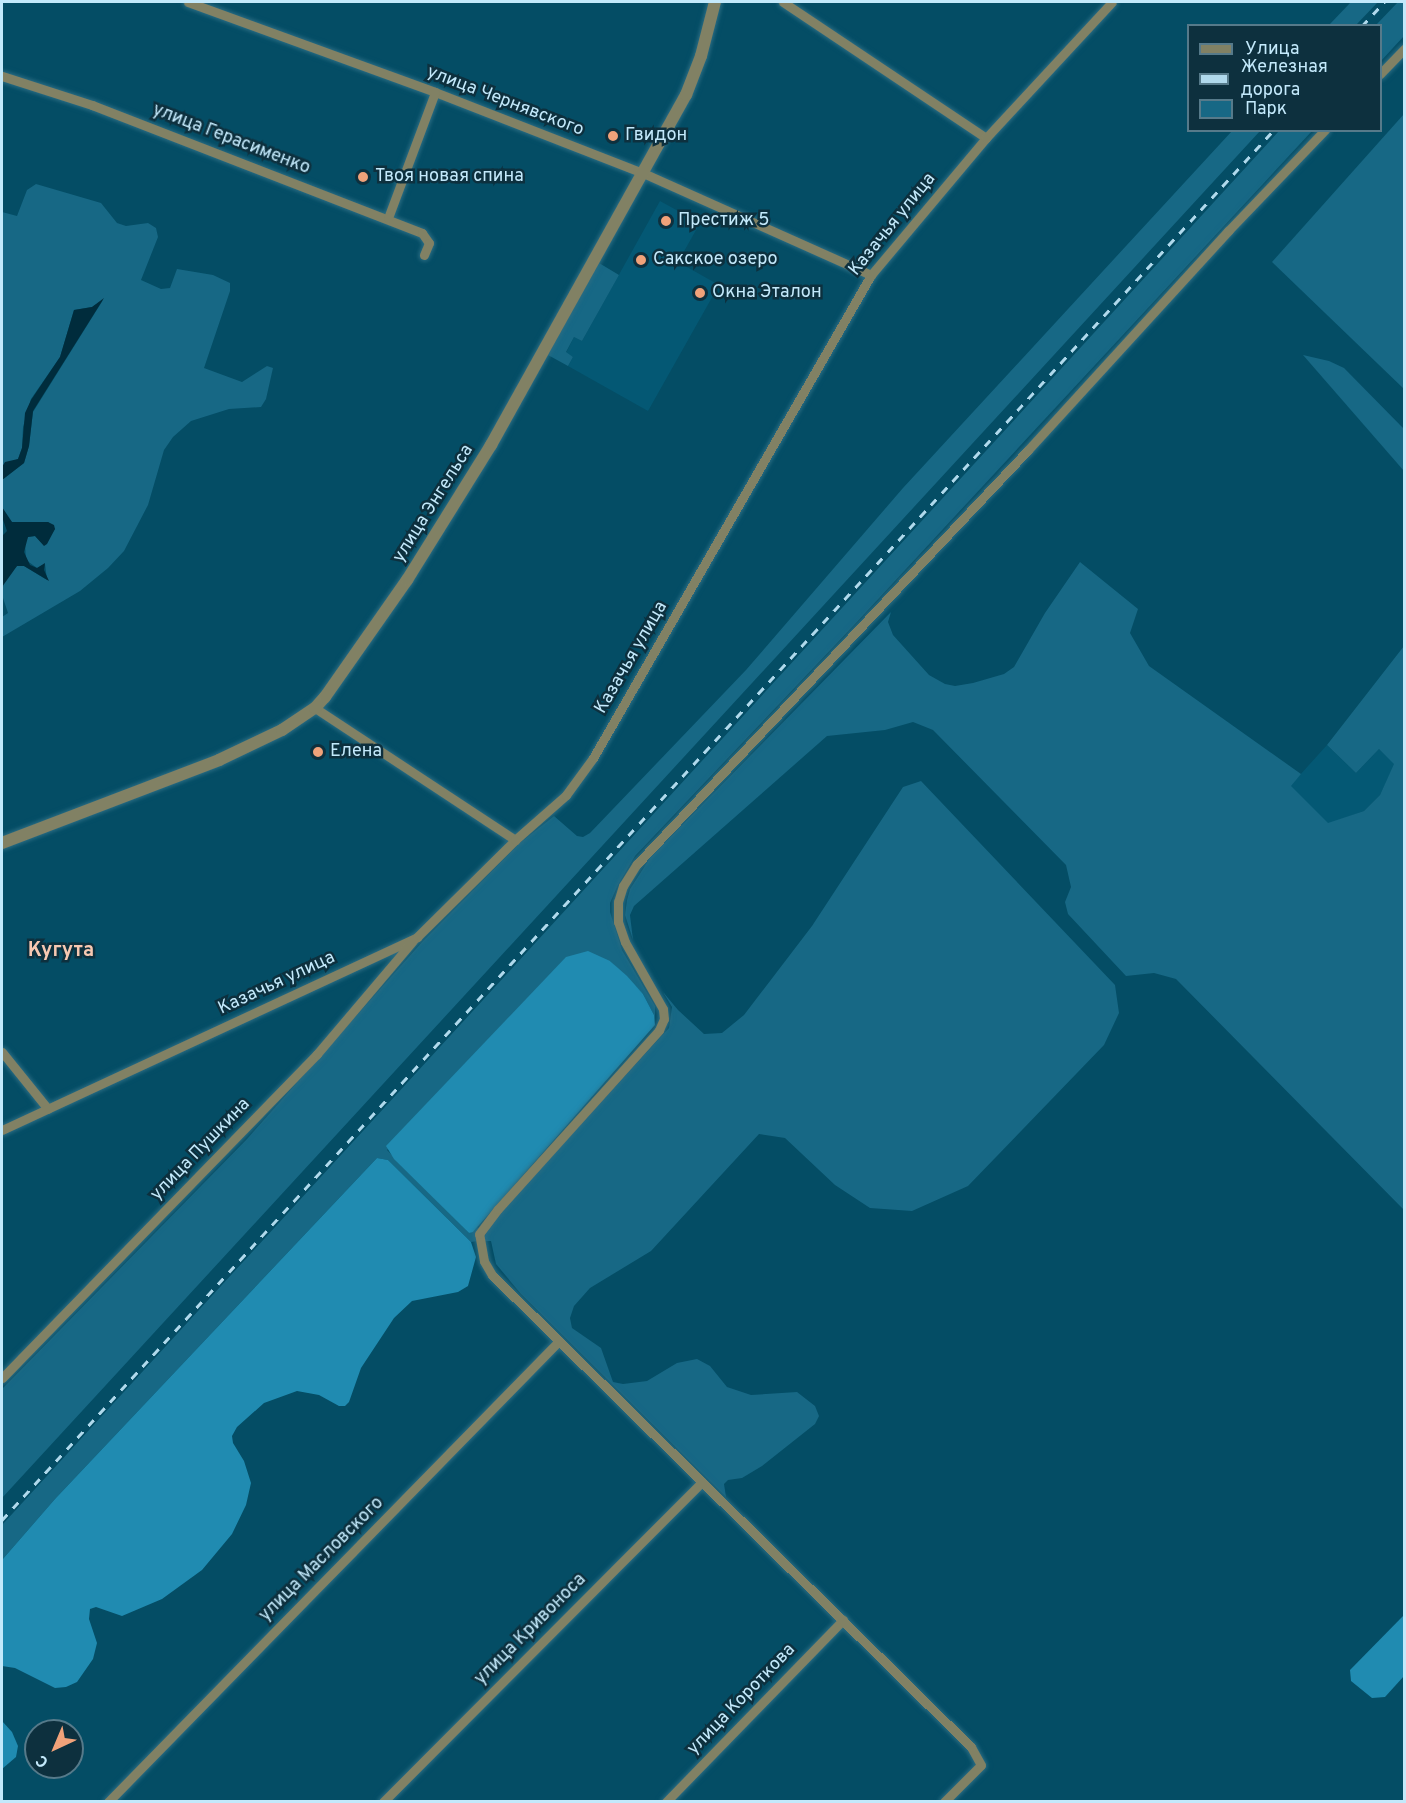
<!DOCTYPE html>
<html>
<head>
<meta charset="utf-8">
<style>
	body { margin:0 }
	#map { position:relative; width:1406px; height:1803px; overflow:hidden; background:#044d65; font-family:Overpass,sans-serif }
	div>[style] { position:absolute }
	.built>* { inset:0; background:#045874 }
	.green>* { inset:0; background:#176885 }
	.forest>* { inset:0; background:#208bb1 }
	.water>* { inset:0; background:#002c3c }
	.roads { filter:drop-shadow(0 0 2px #2a6c83) drop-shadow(0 0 2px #2a6c83) }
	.minor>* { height:9px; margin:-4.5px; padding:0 4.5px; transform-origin:4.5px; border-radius:4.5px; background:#818164 }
	.tertiary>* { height:12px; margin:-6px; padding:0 6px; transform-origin:6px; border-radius:6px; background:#818164 }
	.rail>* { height:3px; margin-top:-1.5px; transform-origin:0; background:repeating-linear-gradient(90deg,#b0d9ec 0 8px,transparent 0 16px) }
	.dots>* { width:16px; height:16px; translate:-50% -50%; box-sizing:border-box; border:3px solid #0d303e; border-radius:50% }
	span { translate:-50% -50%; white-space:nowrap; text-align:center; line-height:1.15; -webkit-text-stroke:5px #0d303e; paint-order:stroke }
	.street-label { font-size:18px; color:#c3e9fb }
	.poi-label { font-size:18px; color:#c3e9fb }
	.left { translate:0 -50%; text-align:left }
	.neighbourhood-label { font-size:20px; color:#f6c8b2; font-weight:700 }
	.frame { position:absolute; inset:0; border:3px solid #c3e9fb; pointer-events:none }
	.legend { position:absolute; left:1187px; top:24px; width:195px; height:108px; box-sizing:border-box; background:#0d303e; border:2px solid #567a8a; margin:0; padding:8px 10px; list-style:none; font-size:18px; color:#c3e9fb }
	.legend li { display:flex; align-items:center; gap:12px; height:30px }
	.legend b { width:30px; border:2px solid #567a8a }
	.north { position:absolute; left:24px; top:1719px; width:60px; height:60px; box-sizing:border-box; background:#0d303e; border:2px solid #567a8a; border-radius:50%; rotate:224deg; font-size:16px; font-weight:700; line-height:24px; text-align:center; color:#c3e9fb }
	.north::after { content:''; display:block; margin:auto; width:21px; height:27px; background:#f0a27a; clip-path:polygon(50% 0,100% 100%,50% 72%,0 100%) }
</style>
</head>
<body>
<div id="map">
	<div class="built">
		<i style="clip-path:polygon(660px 201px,700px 223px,678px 262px,719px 285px,648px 411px,568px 366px,573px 357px,566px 353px,574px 337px,582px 341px)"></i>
		<i style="clip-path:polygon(1327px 745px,1356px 773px,1379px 749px,1395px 764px,1380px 795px,1364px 811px,1328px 824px,1290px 786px)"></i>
	</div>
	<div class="green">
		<i style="clip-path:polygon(1351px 2px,1378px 2px,1356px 25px,1329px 25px)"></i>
		<i style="clip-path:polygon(1398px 2px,1404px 2px,1404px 36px,1381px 61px,1380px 26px,1376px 25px)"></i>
		<i style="clip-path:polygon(1404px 114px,1404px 389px,1272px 262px)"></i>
		<i style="clip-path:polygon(1232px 131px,1260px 131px,2px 1498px,2px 1389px,247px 1139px,422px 942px,520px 843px,554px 816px,577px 836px,583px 837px,590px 833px,746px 670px,903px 488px)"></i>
		<i style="clip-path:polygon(1279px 131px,1312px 131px,855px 624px,635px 856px,618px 885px,610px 903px,610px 912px,622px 950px,655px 1006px,655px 1025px,654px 1015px,643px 994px,610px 961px,387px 1150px,469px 1233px,478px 1227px,477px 1241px,471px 1242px,388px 1160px,377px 1158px,55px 1499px,2px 1560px,2px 1525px)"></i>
		<i style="clip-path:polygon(36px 184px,101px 203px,117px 223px,126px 226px,148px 223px,156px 228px,158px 237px,141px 280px,161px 289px,170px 288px,177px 269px,213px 275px,230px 283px,230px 291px,204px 368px,242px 382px,267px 366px,273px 368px,266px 399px,261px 407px,229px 409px,191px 421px,173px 437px,164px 450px,148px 505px,124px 551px,108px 568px,80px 591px,2px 637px,2px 617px,8px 613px,2px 595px,4px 580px,17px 566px,24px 566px,47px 580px,45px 564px,37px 568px,26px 560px,25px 543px,28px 537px,35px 536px,44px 545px,55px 529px,48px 522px,12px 522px,8px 518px,2px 507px,2px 480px,24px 463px,29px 446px,33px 412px,103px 300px,92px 307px,74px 310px,60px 357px,31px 399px,23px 427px,22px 448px,18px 459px,2px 467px,2px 212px,17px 216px,27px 190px)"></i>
		<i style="clip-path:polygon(599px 263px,619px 275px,582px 341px,574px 337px,566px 352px,573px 357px,568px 366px,548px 355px)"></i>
		<i style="clip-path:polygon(1303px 355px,1329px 361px,1344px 368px,1404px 429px,1404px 471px)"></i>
		<i style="clip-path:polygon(1080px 562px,1138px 609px,1130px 633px,1149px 666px,1301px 774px,1291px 786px,1328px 823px,1364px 811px,1380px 795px,1394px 764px,1379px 749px,1356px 773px,1327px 745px,1404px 646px,1404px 1210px,1176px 979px,1154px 973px,1126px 976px,1068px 914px,1065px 902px,1071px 887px,1066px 865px,933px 730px,913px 722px,885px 730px,827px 736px,634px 906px,630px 915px,633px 940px,625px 915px,627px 900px,630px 889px,650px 858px,891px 612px,888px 622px,893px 635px,929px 675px,945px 684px,955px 686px,973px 683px,1004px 674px,1014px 667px,1045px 613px)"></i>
		<i style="clip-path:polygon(921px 781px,1115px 985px,1119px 1013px,1104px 1045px,968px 1186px,912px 1211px,870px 1208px,835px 1185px,785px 1138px,759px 1134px,651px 1251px,590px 1288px,574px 1306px,570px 1318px,572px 1328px,601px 1348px,613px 1382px,623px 1384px,647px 1381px,677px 1363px,697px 1359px,710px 1366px,727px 1387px,751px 1395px,797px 1392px,815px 1406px,819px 1416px,815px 1424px,762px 1466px,742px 1478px,728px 1480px,724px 1484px,726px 1497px,521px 1294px,496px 1264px,491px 1241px,482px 1241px,496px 1217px,669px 1028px,672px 1007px,663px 992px,678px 1010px,704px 1034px,722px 1033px,744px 1015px,812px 926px,903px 787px)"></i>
	</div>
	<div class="forest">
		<i style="clip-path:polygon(588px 951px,610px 961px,627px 976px,643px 994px,654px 1015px,655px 1025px,473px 1232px,469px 1233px,394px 1159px,386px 1146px,566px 957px)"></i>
		<i style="clip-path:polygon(377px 1158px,388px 1160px,471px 1242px,476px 1257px,468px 1286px,458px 1292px,412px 1301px,394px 1318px,361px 1368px,349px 1402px,345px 1406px,339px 1406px,319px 1395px,297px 1391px,264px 1403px,237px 1427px,232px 1436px,233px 1443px,244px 1461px,251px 1483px,246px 1505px,232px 1534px,202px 1570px,162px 1599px,122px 1616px,96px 1607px,90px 1609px,89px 1619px,97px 1643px,93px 1659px,77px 1682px,66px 1687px,55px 1688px,15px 1668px,2px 1666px,2px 1560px,55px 1499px)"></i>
		<i style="clip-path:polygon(1404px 1615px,1404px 1676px,1385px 1697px,1372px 1698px,1351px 1681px,1350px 1670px)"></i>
		<i style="clip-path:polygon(2px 1721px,12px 1732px,18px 1746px,16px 1757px,2px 1769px)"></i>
	</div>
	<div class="water">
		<i style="clip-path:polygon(104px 298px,33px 411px,29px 446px,24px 463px,2px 480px,2px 467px,5px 462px,18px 459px,22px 448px,25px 413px,31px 400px,60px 357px,74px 310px,92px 307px)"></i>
		<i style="clip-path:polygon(2px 507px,12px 522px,48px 522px,54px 525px,55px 529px,47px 544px,44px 546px,35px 536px,28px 537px,24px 552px,30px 565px,37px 568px,45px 563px,44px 570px,49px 581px,24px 566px,17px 566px,2px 587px,2px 536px,7px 531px,2px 517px)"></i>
	</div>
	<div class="roads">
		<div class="minor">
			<i style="left:188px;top:2px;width:263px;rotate:20deg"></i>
			<i style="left:435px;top:92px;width:223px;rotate:21.3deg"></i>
			<i style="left:643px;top:173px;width:250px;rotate:24.1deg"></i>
			<i style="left:783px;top:2px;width:244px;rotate:33.8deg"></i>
			<i style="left:1380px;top:74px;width:35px;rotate:-46deg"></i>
			<i style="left:2px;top:76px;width:95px;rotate:17.9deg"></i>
			<i style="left:92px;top:105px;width:354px;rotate:21.2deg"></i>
			<i style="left:422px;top:233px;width:12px;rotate:55deg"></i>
			<i style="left:429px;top:243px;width:13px;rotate:113deg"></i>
			<i style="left:388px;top:218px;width:134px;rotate:-69.5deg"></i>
			<i style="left:315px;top:708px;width:240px;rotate:33.4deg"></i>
			<i style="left:2px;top:1052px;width:73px;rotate:51.1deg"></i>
			<i style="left:2px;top:1130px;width:458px;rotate:-24.9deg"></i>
			<i style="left:417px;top:937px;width:138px;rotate:-44.7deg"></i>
			<i style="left:515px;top:840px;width:68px;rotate:-41.4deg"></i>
			<i style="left:566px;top:795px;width:46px;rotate:-53.9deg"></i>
			<i style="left:593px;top:758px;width:557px;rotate:-60.08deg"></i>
			<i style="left:871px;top:275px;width:179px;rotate:-50deg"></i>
			<i style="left:986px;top:138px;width:185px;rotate:-47.2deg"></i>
			<i style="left:2px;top:1378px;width:452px;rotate:-45.8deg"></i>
			<i style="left:317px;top:1054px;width:148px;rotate:-49.7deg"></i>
			<i style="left:108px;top:1802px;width:645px;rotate:-45.63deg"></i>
			<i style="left:383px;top:1802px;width:452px;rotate:-45.1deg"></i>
			<i style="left:666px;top:1802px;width:254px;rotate:-45.8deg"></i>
			<i style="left:944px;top:1802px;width:52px;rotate:-45deg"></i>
			<i style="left:981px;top:1765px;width:21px;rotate:-119deg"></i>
			<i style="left:971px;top:1747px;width:672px;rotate:-135.42deg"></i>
			<i style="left:492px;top:1275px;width:16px;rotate:-120deg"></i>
			<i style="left:484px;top:1261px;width:27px;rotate:-100deg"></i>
			<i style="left:479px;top:1234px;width:31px;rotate:-53deg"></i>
			<i style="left:498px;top:1209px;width:241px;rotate:-48deg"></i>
			<i style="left:659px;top:1030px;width:12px;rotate:-66deg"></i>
			<i style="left:664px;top:1019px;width:10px;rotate:-96deg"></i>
			<i style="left:663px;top:1009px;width:77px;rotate:-119.6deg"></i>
			<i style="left:625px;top:942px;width:21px;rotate:-109deg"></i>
			<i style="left:618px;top:922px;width:20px;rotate:-90deg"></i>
			<i style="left:618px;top:902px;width:17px;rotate:-73deg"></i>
			<i style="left:623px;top:886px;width:26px;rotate:-58deg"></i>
			<i style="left:637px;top:864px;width:569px;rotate:-46.64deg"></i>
			<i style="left:1028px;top:450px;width:297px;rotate:-47.6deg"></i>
			<i style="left:1228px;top:231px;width:140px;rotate:-46.2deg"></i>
		</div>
		<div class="tertiary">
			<i style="left:2px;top:843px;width:232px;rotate:-20.9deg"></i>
			<i style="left:219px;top:760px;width:70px;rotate:-25.5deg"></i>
			<i style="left:282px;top:730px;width:40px;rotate:-34deg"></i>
			<i style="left:315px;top:708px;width:15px;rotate:-48deg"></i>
			<i style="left:325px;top:697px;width:143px;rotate:-55deg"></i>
			<i style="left:407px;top:580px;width:159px;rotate:-58.1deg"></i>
			<i style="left:491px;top:445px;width:401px;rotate:-60.9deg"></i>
			<i style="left:686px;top:95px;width:42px;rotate:-69deg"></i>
			<i style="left:701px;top:56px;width:56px;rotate:-75.5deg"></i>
		</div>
	</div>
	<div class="rail">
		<i style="left:1362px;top:26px;width:33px;rotate:-47deg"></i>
		<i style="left:2px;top:1520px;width:1884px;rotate:-47.54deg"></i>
	</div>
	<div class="dots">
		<i style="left:613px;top:136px;background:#f0a27a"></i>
		<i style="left:363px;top:177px;background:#f0a27a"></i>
		<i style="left:666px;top:221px;background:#f0a27a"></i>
		<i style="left:641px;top:260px;background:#f0a27a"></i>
		<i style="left:700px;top:293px;background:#f0a27a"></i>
		<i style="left:318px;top:752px;background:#f0a27a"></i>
	</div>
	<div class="street-label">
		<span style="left:505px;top:102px;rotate:21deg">улица Чернявского</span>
		<span style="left:231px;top:140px;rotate:21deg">улица Герасименко</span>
		<span style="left:893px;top:225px;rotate:-51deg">Казачья улица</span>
		<span style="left:434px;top:504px;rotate:-58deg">улица Энгельса</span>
		<span style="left:632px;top:658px;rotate:-60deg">Казачья улица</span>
		<span style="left:277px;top:984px;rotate:-25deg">Казачья улица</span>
		<span style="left:201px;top:1150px;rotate:-46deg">улица Пушкина</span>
		<span style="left:322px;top:1560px;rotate:-45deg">улица Масловского</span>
		<span style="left:531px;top:1630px;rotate:-45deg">улица Кривоноса</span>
		<span style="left:742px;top:1700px;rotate:-46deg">улица Короткова</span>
	</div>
	<div class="poi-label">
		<span class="left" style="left:625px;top:136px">Гвидон</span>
		<span class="left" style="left:375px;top:177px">Твоя новая спина</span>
		<span class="left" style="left:678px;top:221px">Престиж 5</span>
		<span class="left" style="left:653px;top:260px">Сакское озеро</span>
		<span class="left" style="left:712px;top:293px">Окна Эталон</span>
		<span class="left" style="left:330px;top:752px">Елена</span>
	</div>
	<div class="neighbourhood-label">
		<span style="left:61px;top:951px">Кугута</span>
	</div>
	<div class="frame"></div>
	<ul class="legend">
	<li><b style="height:8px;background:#818164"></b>Улица</li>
	<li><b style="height:8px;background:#b0d9ec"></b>Железная дорога</li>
	<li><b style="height:16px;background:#176885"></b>Парк</li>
	</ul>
	<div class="north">С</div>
</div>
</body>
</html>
